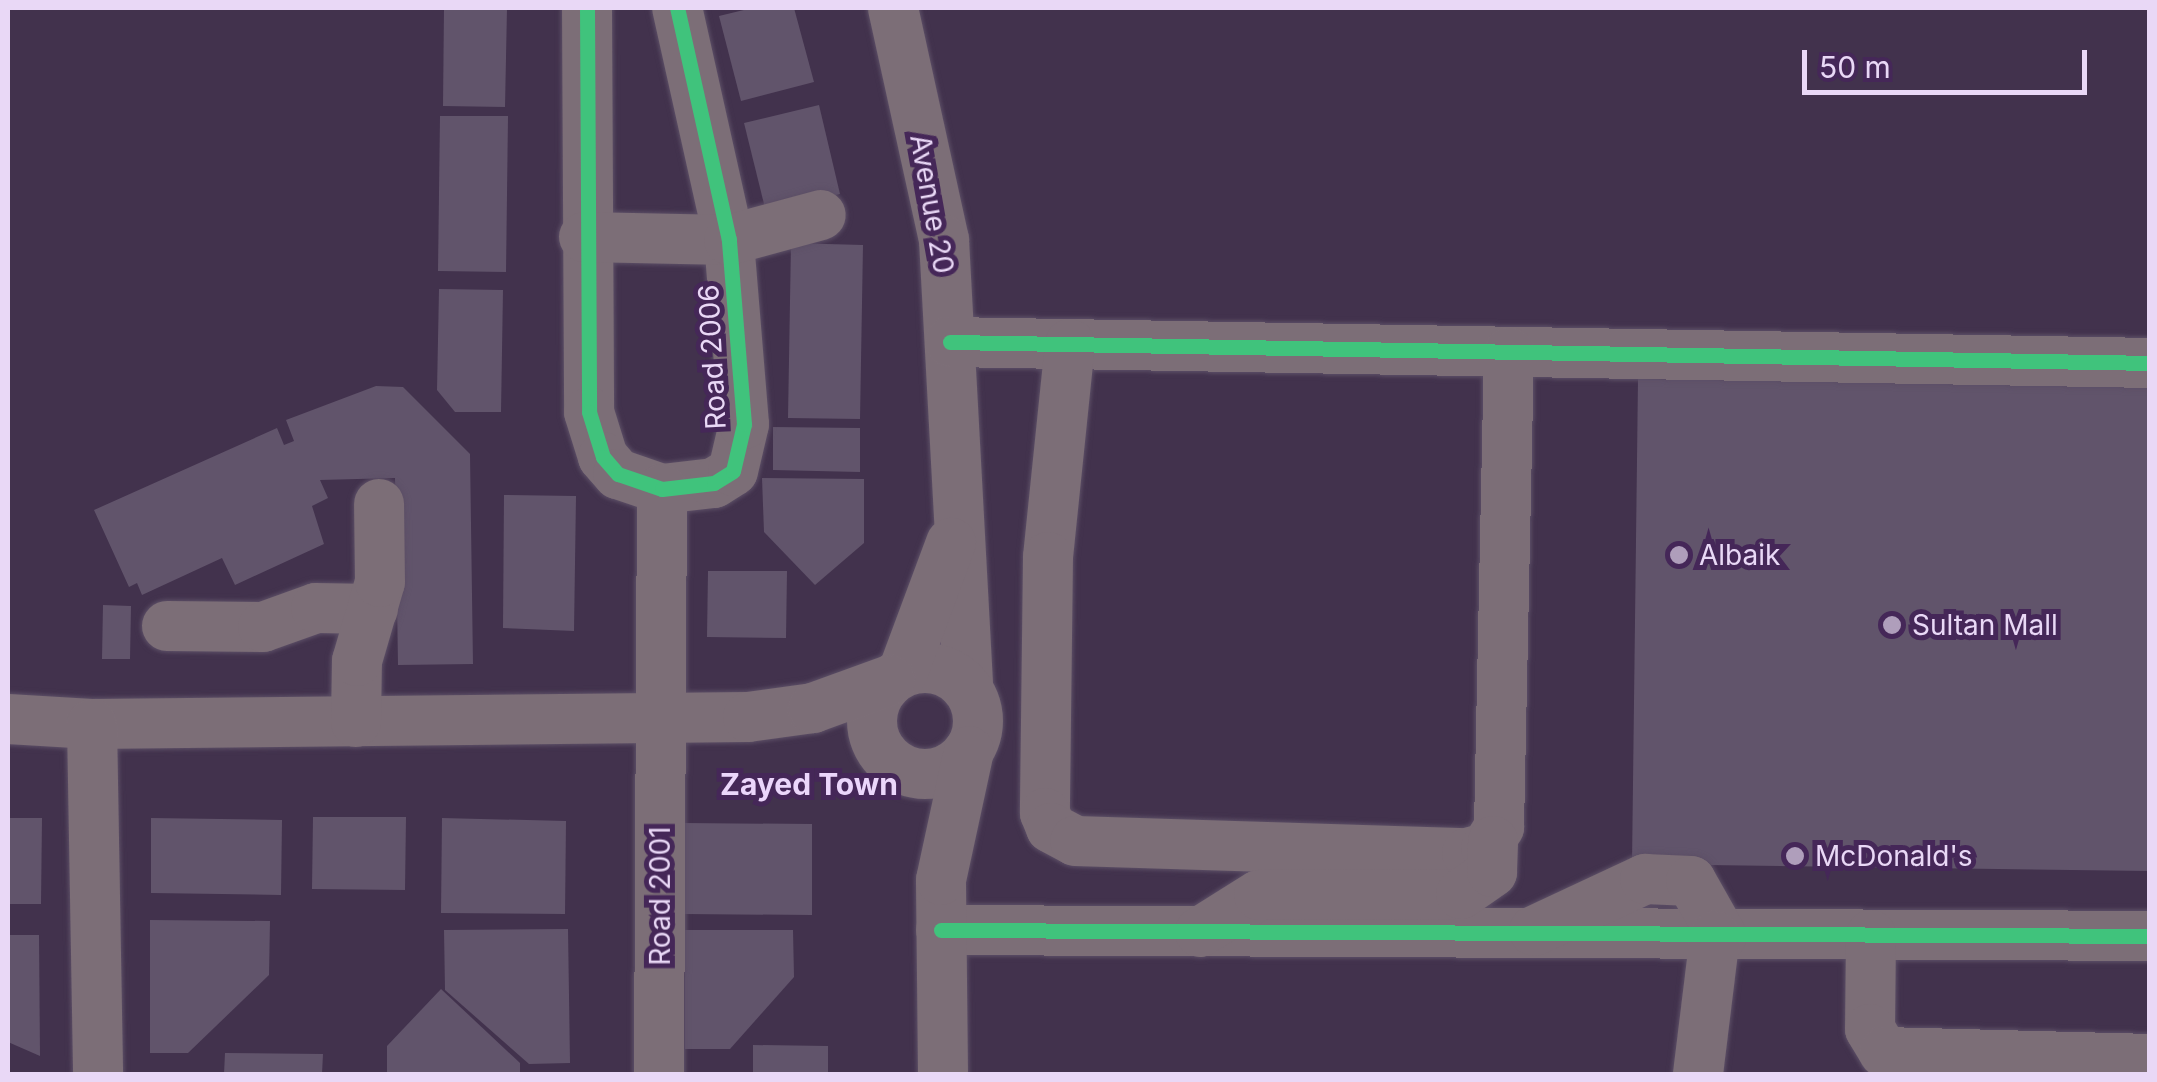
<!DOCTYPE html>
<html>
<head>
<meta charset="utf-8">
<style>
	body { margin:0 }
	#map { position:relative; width:2157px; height:1082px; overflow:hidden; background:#42324d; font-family:Inter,sans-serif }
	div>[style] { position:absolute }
	.building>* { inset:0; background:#61546b }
	.roads { filter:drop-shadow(0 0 2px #5c4f66) drop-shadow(0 0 2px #5c4f66) }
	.minor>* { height:50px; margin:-25px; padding:0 25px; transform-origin:25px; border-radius:25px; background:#7c6e77 }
	.minor>.ring { margin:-25px; padding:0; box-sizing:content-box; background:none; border:50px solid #7c6e77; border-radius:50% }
	.cycleway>* { height:15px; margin:-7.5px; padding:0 7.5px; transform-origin:7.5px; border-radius:7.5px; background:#40c37c }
	.dots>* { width:28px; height:28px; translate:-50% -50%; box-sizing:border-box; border:5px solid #452758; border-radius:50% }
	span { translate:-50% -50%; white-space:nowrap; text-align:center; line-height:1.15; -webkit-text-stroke:10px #452758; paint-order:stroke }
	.street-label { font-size:28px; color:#e9d8f6 }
	.poi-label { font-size:28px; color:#e9d8f6 }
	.left { translate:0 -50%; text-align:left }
	.neighbourhood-label { font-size:30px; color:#ebd6fb; font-weight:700 }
	.frame { position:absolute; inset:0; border:10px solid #e9d8f6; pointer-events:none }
	.scale { position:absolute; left:1802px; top:50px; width:285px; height:45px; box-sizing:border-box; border:5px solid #e9d8f6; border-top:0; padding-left:12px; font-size:30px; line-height:35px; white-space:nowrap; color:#e9d8f6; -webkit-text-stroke:8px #452758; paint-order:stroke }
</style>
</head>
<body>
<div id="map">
	<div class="building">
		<i style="clip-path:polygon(444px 8px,507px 8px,505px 107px,443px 106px)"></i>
		<i style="clip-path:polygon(752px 8px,794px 8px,814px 82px,741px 101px,719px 16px)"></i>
		<i style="clip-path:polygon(819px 105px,840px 194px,766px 212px,744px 123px)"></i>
		<i style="clip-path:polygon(440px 116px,508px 116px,506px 272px,438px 271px)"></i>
		<i style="clip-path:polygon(791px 243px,863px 245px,860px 419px,788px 418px)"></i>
		<i style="clip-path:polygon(439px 289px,503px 290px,501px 412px,455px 412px,437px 390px)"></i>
		<i style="clip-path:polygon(1638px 379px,2150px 386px,2150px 871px,1632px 864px)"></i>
		<i style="clip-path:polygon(376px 386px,403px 387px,470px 454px,473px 664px,398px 665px,395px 478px,320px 480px,328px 498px,312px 506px,324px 544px,235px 585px,222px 558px,142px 595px,137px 583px,129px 587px,94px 510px,277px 428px,284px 445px,294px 441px,286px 420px)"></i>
		<i style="clip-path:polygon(773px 427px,860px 428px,860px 472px,773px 470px)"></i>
		<i style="clip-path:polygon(762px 478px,864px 479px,864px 543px,815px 585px,764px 532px)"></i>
		<i style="clip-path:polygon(504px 495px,576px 496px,574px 631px,503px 628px)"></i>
		<i style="clip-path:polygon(708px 571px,787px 571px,786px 638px,707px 637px)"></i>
		<i style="clip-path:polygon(103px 605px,131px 606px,130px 659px,102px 659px)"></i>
		<i style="clip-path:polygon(313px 817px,406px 817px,405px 890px,312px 889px)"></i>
		<i style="clip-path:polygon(8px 818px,42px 818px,41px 904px,8px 904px)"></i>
		<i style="clip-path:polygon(151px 818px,282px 820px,281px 895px,151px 893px)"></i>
		<i style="clip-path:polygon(442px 818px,566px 821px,565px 914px,441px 913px)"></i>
		<i style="clip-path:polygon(684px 823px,812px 824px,812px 915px,684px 914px)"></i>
		<i style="clip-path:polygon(150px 920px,270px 921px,269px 975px,188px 1053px,150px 1053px)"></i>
		<i style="clip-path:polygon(568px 929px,570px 1063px,529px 1064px,445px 990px,444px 930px)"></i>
		<i style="clip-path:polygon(685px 930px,793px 930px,794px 977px,730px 1049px,685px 1049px)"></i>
		<i style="clip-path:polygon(8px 935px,39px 935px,40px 1056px,8px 1042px)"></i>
		<i style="clip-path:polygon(441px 989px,520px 1063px,520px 1074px,387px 1074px,387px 1046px)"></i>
		<i style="clip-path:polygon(753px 1045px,828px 1046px,828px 1074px,753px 1074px)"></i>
		<i style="clip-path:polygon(225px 1053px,323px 1054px,322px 1074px,224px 1074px)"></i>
	</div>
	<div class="roads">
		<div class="minor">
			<i style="left:587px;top:8px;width:404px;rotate:89.7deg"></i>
			<i style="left:589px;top:412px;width:47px;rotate:72.7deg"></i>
			<i style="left:603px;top:457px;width:23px;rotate:49deg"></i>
			<i style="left:618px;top:474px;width:46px;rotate:18.8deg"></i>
			<i style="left:662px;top:489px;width:52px;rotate:-6.6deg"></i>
			<i style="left:714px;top:483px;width:22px;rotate:-32deg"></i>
			<i style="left:733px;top:471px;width:48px;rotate:-76.8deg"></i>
			<i style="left:744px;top:424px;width:185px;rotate:-94.7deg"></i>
			<i style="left:729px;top:240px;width:238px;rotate:-102.6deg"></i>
			<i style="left:893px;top:8px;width:238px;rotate:77.6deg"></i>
			<i style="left:944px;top:240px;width:448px;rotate:86.9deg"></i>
			<i style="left:584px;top:237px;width:145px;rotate:1.2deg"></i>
			<i style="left:729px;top:240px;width:95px;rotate:-15.2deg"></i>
			<i style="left:950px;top:342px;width:1200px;rotate:1deg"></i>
			<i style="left:1070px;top:344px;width:214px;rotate:95.9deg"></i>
			<i style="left:1048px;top:557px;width:256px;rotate:90.7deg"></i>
			<i style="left:1045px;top:813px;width:16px;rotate:68deg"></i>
			<i style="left:1051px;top:828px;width:27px;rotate:28deg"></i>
			<i style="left:1075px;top:841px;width:392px;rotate:1.8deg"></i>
			<i style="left:1467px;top:853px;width:20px;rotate:-15deg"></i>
			<i style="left:1486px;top:848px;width:25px;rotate:-58deg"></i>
			<i style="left:1499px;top:827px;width:475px;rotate:-88.8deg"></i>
			<i style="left:167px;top:626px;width:96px;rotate:0.6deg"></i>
			<i style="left:263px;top:627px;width:56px;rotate:-19.7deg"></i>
			<i style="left:316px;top:608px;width:57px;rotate:1deg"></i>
			<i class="ring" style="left:872px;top:668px;width:56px;height:56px"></i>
			<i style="left:903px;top:672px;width:138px;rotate:-69.6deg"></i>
			<i style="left:8px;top:719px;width:84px;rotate:3.4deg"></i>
			<i style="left:92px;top:724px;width:656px;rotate:-0.61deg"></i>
			<i style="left:748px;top:717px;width:66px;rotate:-7.9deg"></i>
			<i style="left:813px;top:708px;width:82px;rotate:-20deg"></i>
			<i style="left:356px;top:722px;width:61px;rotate:-89.1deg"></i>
			<i style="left:357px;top:661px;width:82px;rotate:-73.8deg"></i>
			<i style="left:380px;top:582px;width:78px;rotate:-90.7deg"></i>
			<i style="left:92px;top:724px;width:350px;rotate:89deg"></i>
			<i style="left:941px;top:930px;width:1209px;rotate:0.28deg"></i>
			<i style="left:1534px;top:931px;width:123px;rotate:-25.1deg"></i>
			<i style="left:1645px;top:879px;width:46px;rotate:2.5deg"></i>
			<i style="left:1691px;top:881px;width:63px;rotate:60.6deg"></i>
			<i style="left:1200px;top:932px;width:70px;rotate:-32.1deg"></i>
			<i style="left:1259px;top:895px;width:202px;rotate:-0.3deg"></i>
			<i style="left:1461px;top:894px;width:38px;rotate:-35deg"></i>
			<i style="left:1492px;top:872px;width:31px;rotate:-88deg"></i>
			<i style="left:1871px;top:935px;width:94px;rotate:90.6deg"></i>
			<i style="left:1870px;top:1029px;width:27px;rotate:59deg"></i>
			<i style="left:1884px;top:1052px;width:266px;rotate:1.5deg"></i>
			<i style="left:659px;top:1074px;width:585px;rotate:-89.71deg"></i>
			<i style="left:943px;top:1074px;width:194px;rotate:-90.6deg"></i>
			<i style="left:941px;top:880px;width:132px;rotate:-77.8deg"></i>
			<i style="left:1698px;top:1074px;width:139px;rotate:-83deg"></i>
		</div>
	</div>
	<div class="cycleway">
		<i style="left:587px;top:8px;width:404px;rotate:89.7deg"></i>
		<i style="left:589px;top:412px;width:47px;rotate:72.7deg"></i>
		<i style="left:603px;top:457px;width:23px;rotate:49deg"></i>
		<i style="left:618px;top:474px;width:46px;rotate:18.8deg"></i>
		<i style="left:662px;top:489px;width:52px;rotate:-6.6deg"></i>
		<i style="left:714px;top:483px;width:22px;rotate:-32deg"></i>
		<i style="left:733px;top:471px;width:48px;rotate:-76.8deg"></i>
		<i style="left:744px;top:424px;width:185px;rotate:-94.7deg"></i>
		<i style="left:729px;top:240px;width:238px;rotate:-102.6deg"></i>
		<i style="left:950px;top:342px;width:1200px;rotate:1deg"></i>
		<i style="left:941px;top:930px;width:1209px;rotate:0.28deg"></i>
	</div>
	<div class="dots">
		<i style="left:1679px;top:555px;background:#af9ebb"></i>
		<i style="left:1892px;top:625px;background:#af9ebb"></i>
		<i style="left:1795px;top:856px;background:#af9ebb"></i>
	</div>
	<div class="street-label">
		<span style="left:932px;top:204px;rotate:80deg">Avenue 20</span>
		<span style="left:712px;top:357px;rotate:-93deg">Road 2006</span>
		<span style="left:660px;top:896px;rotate:-90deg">Road 2001</span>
	</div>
	<div class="poi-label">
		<span class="left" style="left:1699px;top:555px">Albaik</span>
		<span class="left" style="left:1912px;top:625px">Sultan Mall</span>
		<span class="left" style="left:1815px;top:856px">McDonald's</span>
	</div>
	<div class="neighbourhood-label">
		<span style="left:809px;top:784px">Zayed Town</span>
	</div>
	<div class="frame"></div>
	<div class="scale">50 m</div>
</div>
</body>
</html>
